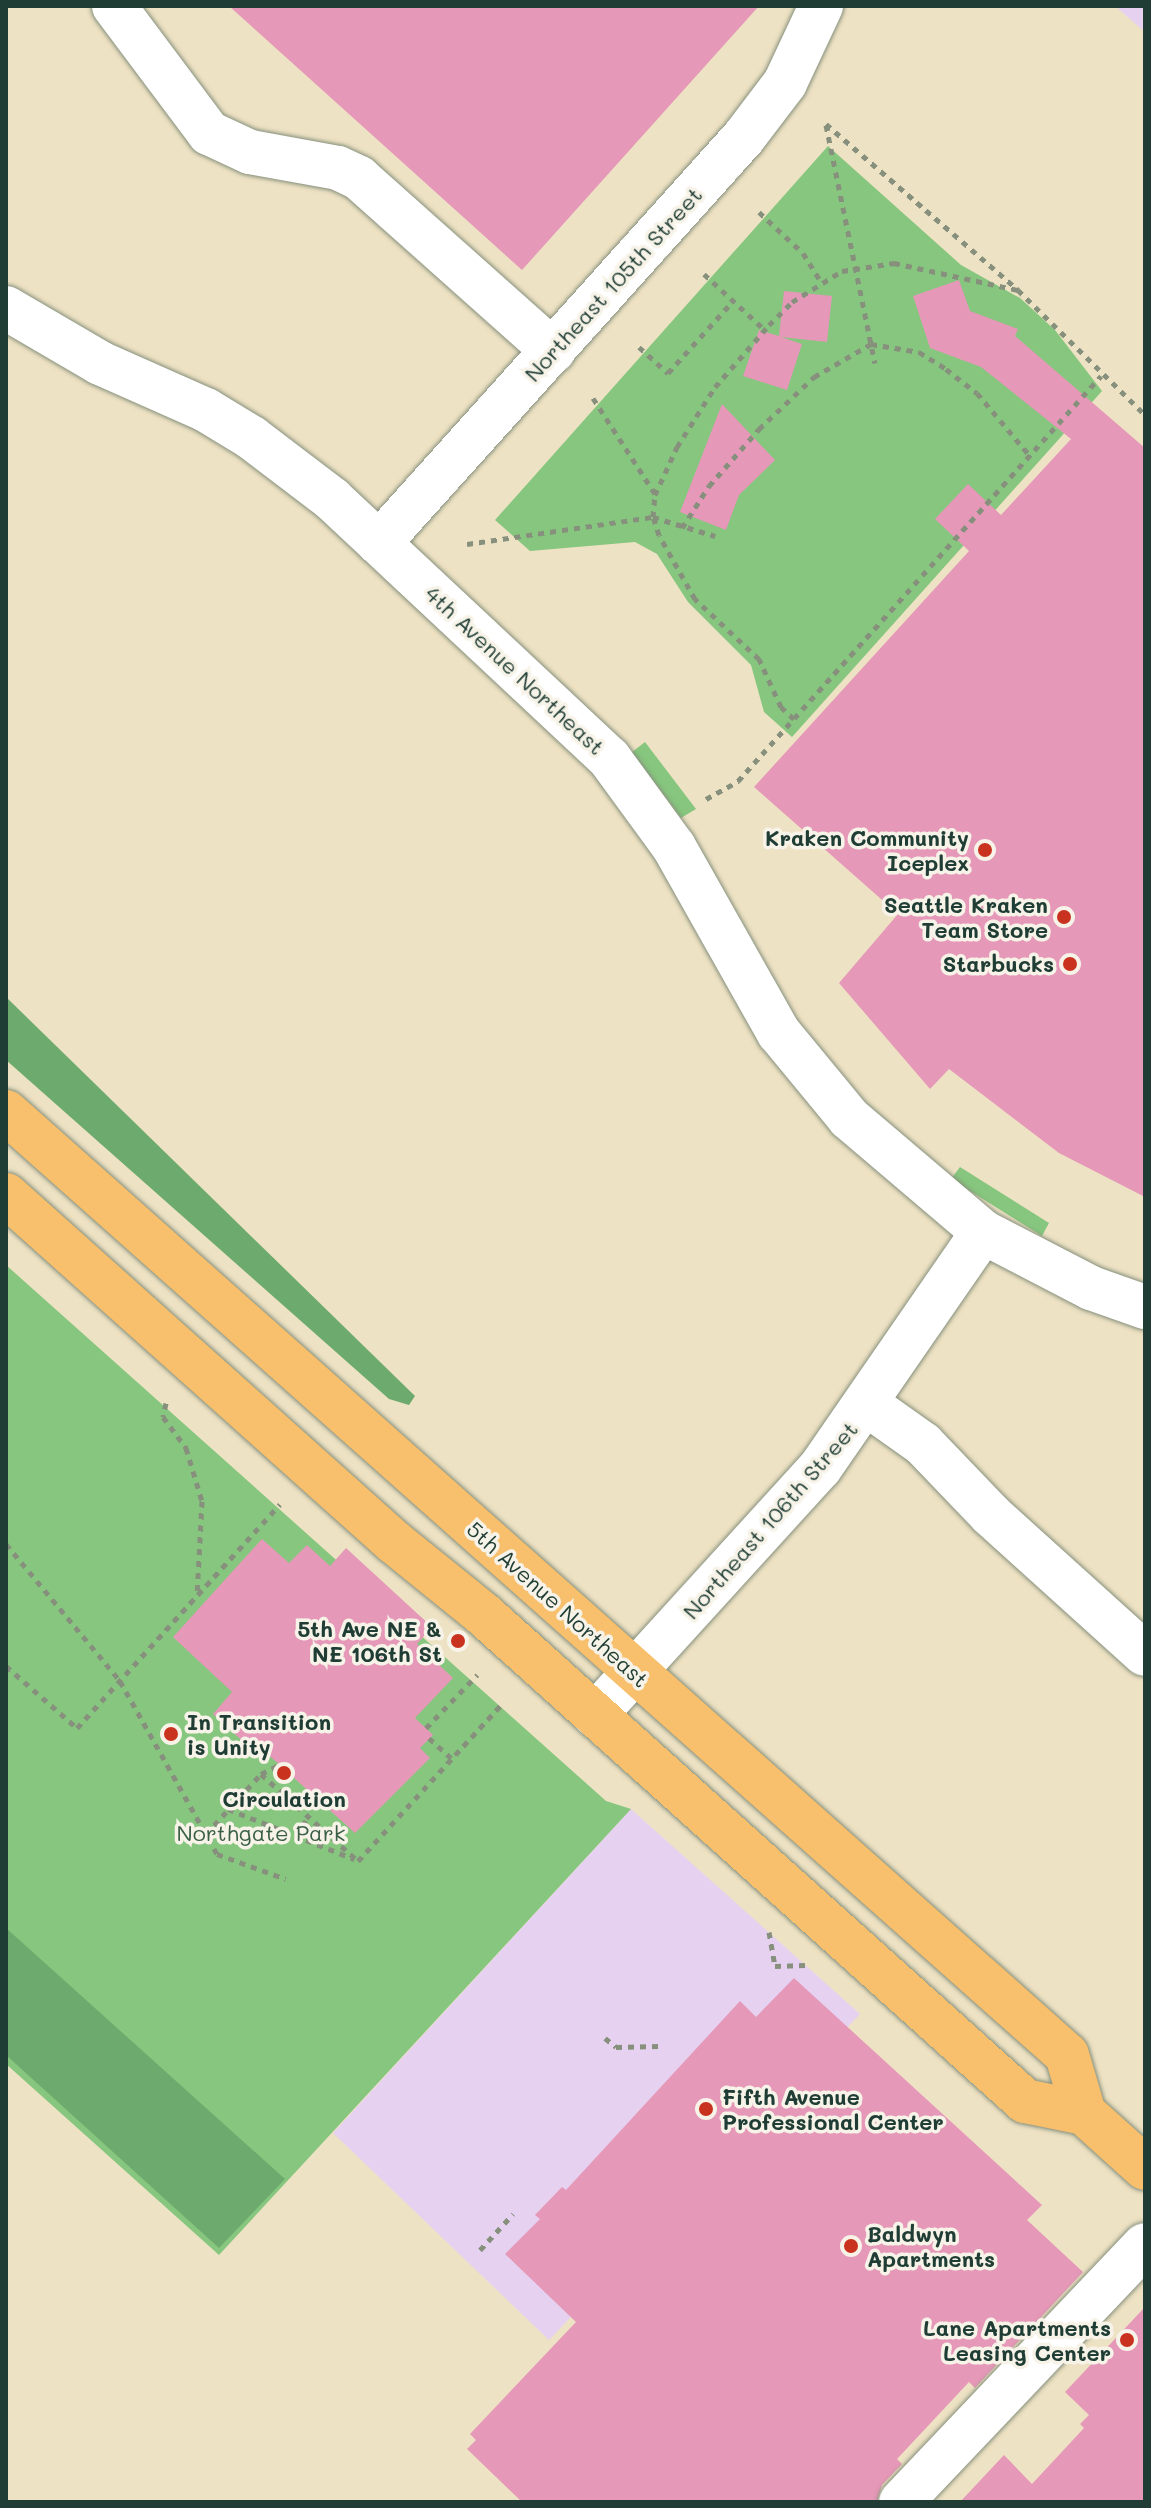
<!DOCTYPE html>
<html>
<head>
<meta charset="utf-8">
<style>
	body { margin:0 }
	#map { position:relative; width:1151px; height:2508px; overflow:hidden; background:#eee2c4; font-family:Mali,sans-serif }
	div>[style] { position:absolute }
	.built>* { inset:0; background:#e6d2f0 }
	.green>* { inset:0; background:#86c67e }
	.forest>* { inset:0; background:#6cab6d }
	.building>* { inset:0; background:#e598b8 }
	.path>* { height:5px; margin-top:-2.5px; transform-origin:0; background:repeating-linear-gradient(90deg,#86907c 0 6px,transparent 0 12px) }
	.roads { filter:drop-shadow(0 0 2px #86907c) drop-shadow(0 0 2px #86907c) }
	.minor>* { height:44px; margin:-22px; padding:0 22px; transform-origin:22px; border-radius:22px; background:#fff }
	.major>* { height:44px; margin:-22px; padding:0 22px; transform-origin:22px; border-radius:22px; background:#f8bf6c }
	.dots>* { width:22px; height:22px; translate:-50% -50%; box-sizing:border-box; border:4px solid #f7f3e8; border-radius:50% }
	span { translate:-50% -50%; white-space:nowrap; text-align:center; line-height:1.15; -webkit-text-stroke:7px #f7f3e8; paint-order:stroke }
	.street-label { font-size:22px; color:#1f3d34 }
	.poi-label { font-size:22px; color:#1f3d34; font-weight:700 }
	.right { translate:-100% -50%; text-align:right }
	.left { translate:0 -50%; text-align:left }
	.park-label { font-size:22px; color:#395f46 }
	.frame { position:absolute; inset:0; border:8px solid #1f3d34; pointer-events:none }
</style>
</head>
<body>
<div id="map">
	<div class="built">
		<i style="clip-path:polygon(1115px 6px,1145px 6px,1145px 32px)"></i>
		<i style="clip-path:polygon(631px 1809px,860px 2014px,549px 2340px,333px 2133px)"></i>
	</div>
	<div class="green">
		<i style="clip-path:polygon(828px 146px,961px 265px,1020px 298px,1055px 330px,1102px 391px,792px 737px,764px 712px,751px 665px,688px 602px,657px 554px,635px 542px,530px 551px,495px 520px)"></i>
		<i style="clip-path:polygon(645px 742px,696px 809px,681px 818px,632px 752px)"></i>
		<i style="clip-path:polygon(960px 1167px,1049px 1223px,1042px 1236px,951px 1179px)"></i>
		<i style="clip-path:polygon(6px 1265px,606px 1801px,631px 1809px,219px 2255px,6px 2064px)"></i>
	</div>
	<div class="forest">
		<i style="clip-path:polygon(6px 997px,415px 1396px,409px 1405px,389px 1399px,6px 1060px)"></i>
		<i style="clip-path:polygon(6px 1928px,285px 2179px,219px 2248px,6px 2055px)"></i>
	</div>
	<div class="building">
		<i style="clip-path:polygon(229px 6px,759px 6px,522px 270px)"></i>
		<i style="clip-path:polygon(959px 280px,970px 311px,1018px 329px,1015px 336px,1145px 448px,1145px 1197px,1059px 1153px,949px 1069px,930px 1089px,839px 983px,898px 914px,754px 787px,969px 551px,935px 519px,968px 484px,1001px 515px,1071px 439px,981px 367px,930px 348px,913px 296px)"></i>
		<i style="clip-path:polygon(784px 291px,832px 296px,827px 342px,781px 337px,802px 344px,787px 390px,743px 376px,759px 330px,779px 336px)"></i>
		<i style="clip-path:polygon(722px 404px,775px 460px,739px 495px,726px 530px,680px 512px)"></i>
		<i style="clip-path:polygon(262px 1539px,289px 1563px,307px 1545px,330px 1566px,346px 1548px,432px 1627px,417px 1644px,453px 1678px,415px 1718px,433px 1735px,420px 1748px,430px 1758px,355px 1833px,263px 1750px,258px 1755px,213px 1714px,232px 1692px,173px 1637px)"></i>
		<i style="clip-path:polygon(794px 1978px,1042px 2205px,1027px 2220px,1083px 2272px,975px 2388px,969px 2382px,897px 2459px,902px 2464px,882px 2485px,877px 2502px,522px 2502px,467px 2449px,476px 2440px,470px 2434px,576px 2322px,505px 2254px,540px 2219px,535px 2215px,562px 2187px,566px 2190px,740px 2001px,756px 2017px)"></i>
		<i style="clip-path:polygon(1145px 2307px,1145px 2502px,960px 2502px,1004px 2455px,1032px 2484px,1084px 2428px,1080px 2424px,1089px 2415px,1065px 2392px)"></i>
	</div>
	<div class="path">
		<i style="left:826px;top:124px;width:254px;rotate:40.8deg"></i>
		<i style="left:1018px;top:290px;width:178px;rotate:44.5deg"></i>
		<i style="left:826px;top:125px;width:243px;rotate:78.4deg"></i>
		<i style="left:759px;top:212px;width:60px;rotate:43deg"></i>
		<i style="left:803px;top:253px;width:34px;rotate:58deg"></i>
		<i style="left:704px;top:274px;width:83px;rotate:42.6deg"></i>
		<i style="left:639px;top:347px;width:39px;rotate:42deg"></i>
		<i style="left:668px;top:373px;width:98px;rotate:-47.9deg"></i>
		<i style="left:593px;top:398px;width:114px;rotate:57.1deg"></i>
		<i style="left:682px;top:528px;width:50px;rotate:-57.3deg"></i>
		<i style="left:709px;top:486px;width:76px;rotate:-48.7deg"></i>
		<i style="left:759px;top:429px;width:76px;rotate:-43.4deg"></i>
		<i style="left:814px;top:377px;width:66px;rotate:-30.1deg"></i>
		<i style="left:871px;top:344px;width:49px;rotate:9.5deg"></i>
		<i style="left:919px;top:352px;width:32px;rotate:32deg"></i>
		<i style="left:946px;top:369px;width:39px;rotate:38deg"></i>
		<i style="left:977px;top:393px;width:82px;rotate:49.9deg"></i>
		<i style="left:467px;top:544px;width:188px;rotate:-8.3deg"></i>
		<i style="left:653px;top:517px;width:65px;rotate:17deg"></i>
		<i style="left:794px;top:719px;width:18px;rotate:-137deg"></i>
		<i style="left:781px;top:707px;width:53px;rotate:-114.6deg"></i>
		<i style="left:759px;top:659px;width:88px;rotate:-136.8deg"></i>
		<i style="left:695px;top:599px;width:73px;rotate:-119.4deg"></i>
		<i style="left:659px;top:535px;width:19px;rotate:-108deg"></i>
		<i style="left:653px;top:517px;width:22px;rotate:-85deg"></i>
		<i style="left:655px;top:495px;width:53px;rotate:-65.4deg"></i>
		<i style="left:677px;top:447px;width:71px;rotate:-57.7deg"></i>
		<i style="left:715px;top:387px;width:82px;rotate:-48.9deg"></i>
		<i style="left:769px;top:325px;width:33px;rotate:-45deg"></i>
		<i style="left:792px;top:302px;width:59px;rotate:-31.8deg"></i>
		<i style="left:842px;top:271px;width:53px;rotate:-8.7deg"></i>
		<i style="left:894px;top:263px;width:127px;rotate:12.3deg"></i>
		<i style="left:706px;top:799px;width:37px;rotate:-29deg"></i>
		<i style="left:738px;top:781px;width:544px;rotate:-48.13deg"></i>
		<i style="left:166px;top:1403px;width:14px;rotate:102deg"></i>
		<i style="left:163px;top:1417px;width:39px;rotate:53deg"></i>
		<i style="left:186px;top:1448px;width:55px;rotate:73.2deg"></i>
		<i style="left:202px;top:1501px;width:94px;rotate:93deg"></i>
		<i style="left:6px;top:1544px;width:178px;rotate:50.2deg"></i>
		<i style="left:120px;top:1681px;width:198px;rotate:60.7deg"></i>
		<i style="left:217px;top:1854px;width:73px;rotate:19.9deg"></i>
		<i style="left:6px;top:1666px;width:94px;rotate:41.1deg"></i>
		<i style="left:77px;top:1728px;width:302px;rotate:-47.8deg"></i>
		<i style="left:426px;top:1728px;width:74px;rotate:-46.1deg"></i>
		<i style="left:429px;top:1738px;width:30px;rotate:42deg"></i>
		<i style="left:261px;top:1774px;width:130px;rotate:41.9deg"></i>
		<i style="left:358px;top:1861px;width:213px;rotate:-47.5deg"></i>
		<i style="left:228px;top:1809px;width:136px;rotate:21.6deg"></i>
		<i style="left:206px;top:1834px;width:81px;rotate:-47.5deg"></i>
		<i style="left:261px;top:1774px;width:20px;rotate:-27deg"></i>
		<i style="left:297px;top:1836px;width:23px;rotate:-61deg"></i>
		<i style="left:769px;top:1932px;width:35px;rotate:80deg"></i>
		<i style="left:775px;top:1966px;width:30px;rotate:-2deg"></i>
		<i style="left:605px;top:2038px;width:14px;rotate:39deg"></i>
		<i style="left:616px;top:2047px;width:43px;rotate:-1.3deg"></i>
		<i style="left:480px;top:2250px;width:49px;rotate:-47.5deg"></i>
	</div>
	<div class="roads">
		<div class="minor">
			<i style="left:114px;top:6px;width:159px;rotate:53.2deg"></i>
			<i style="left:209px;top:133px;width:45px;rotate:24.9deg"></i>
			<i style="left:250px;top:152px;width:89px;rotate:10.3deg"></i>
			<i style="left:338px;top:168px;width:23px;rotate:25deg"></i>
			<i style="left:359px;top:178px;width:260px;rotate:41.7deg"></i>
			<i style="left:6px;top:308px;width:109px;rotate:30.3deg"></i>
			<i style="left:100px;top:363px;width:116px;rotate:23.9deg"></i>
			<i style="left:206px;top:410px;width:54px;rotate:31.3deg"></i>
			<i style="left:252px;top:438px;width:101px;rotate:37.3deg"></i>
			<i style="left:332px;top:499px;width:379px;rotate:43.1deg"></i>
			<i style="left:609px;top:758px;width:110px;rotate:53.9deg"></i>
			<i style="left:674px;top:847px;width:214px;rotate:60.6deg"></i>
			<i style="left:779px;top:1033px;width:110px;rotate:50.5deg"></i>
			<i style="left:849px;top:1118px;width:176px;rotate:40.4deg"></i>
			<i style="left:983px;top:1232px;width:122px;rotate:27.4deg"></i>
			<i style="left:1091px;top:1288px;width:57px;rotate:19.4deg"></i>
			<i style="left:379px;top:543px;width:546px;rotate:-48.04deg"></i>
			<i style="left:744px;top:137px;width:68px;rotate:-52.8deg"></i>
			<i style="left:785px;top:83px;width:85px;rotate:-64.9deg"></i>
			<i style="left:868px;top:1405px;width:67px;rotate:35.3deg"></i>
			<i style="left:923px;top:1444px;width:98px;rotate:46.2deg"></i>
			<i style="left:991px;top:1515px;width:207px;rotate:42.1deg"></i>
			<i style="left:595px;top:1715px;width:334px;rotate:-47.7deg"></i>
			<i style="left:820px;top:1468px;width:287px;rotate:-55.4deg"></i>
			<i style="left:901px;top:2502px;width:354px;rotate:-46.5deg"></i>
		</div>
		<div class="major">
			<i style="left:6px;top:1112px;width:1419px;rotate:41.63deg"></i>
			<i style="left:1067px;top:2055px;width:60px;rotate:73.7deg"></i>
			<i style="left:6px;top:1195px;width:521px;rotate:41.81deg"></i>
			<i style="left:394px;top:1542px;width:114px;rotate:39deg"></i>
			<i style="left:483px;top:1614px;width:729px;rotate:41.94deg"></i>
			<i style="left:1025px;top:2101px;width:60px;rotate:11.5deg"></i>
			<i style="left:1084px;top:2113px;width:82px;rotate:42deg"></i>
		</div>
	</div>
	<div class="dots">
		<i style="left:985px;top:850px;background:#c8321e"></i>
		<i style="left:1064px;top:917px;background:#c8321e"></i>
		<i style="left:1070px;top:964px;background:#c8321e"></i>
		<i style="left:458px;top:1641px;background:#c8321e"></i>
		<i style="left:171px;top:1734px;background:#c8321e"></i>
		<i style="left:284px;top:1773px;background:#c8321e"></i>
		<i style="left:706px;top:2109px;background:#c8321e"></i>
		<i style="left:851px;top:2246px;background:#c8321e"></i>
		<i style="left:1127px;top:2340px;background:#c8321e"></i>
	</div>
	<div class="street-label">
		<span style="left:613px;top:284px;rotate:-48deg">Northeast 105th Street</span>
		<span style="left:515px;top:670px;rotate:43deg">4th Avenue Northeast</span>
		<span style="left:770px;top:1520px;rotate:-49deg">Northeast 106th Street</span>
		<span style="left:558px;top:1604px;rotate:42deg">5th Avenue Northeast</span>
	</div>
	<div class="poi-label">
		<span class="right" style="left:969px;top:850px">Kraken Community<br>Iceplex</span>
		<span class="right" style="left:1048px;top:917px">Seattle Kraken<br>Team Store</span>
		<span class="right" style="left:1054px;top:964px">Starbucks</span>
		<span class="right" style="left:442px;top:1641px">5th Ave NE &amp;<br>NE 106th St</span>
		<span class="left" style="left:187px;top:1734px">In Transition<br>is Unity</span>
		<span style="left:284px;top:1799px">Circulation</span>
		<span class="left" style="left:722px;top:2109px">Fifth Avenue<br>Professional Center</span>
		<span class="left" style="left:867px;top:2246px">Baldwyn<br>Apartments</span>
		<span class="right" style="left:1111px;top:2340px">Lane Apartments<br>Leasing Center</span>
	</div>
	<div class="park-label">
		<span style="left:261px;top:1833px">Northgate Park</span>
	</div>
	<div class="frame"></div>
</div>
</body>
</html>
